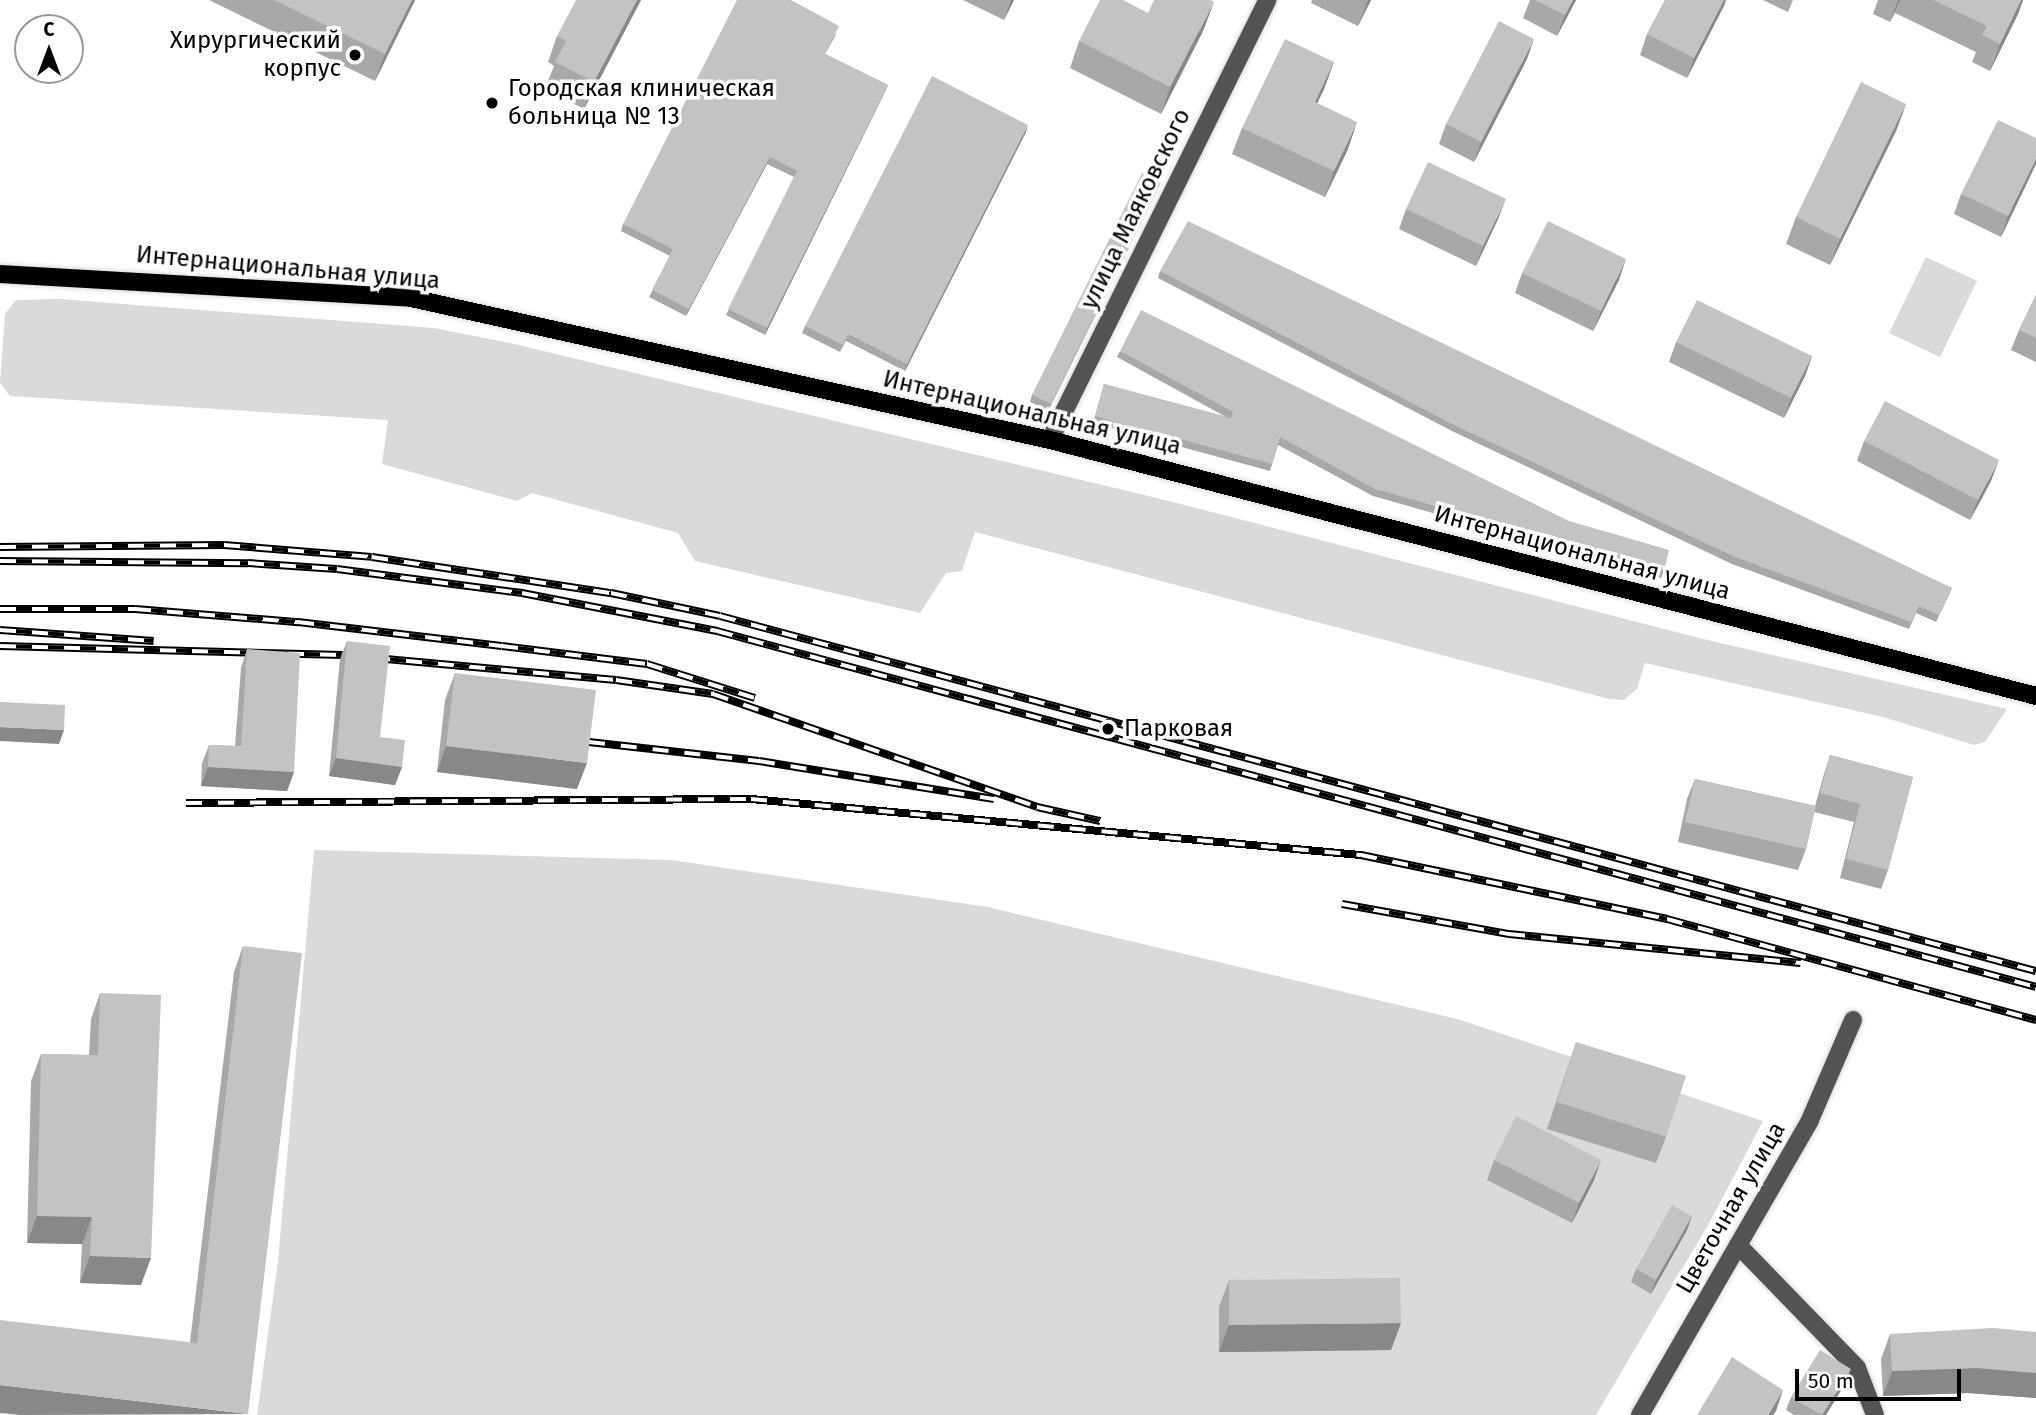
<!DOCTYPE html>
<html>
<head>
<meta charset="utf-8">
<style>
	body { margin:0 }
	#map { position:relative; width:2036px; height:1415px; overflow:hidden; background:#fff; font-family:"Fira Sans",sans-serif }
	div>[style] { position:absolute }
	.green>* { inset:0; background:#dadada }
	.roads { filter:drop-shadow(0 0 2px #dbdbdb) drop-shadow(0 0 2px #dbdbdb) }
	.minor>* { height:18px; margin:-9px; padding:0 9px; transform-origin:9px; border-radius:9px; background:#535353 }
	.major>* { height:18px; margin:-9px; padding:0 9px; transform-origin:9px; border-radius:9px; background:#000 }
	.rail>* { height:8px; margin-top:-4px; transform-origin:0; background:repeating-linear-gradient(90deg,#fff 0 16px,#000 0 32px); box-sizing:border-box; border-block:2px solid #000 }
	.wall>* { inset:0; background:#a8a8a8 }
	.shaded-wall>* { inset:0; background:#888 }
	.building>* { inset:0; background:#c3c3c3 }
	.dots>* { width:19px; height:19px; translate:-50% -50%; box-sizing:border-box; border:4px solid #fff; border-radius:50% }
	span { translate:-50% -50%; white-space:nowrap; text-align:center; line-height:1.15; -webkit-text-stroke:7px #fff; paint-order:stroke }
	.poi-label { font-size:24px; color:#000 }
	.right { translate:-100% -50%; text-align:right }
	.left { translate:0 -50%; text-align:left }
	.street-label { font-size:24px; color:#000 }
	.north { position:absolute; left:14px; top:14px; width:70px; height:70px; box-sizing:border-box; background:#fff; border:2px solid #999; border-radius:50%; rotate:0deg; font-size:19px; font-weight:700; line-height:28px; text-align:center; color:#000 }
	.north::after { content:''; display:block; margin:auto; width:24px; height:32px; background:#000; clip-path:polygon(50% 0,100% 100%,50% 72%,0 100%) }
	.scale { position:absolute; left:1795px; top:1369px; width:166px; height:32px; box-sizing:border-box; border:4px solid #000; border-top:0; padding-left:9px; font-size:21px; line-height:24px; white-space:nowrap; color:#000; -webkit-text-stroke:5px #fff; paint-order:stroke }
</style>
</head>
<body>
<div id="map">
	<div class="green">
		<i style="clip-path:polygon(1926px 257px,1977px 281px,1940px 357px,1889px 333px)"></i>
		<i style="clip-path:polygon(59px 299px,434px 328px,510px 343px,1169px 501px,1699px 638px,2007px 709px,1985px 742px,1974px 745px,1883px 717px,1645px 663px,1637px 689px,1624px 700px,1609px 699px,975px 532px,962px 571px,946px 573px,920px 613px,695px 561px,678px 533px,532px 493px,517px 501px,382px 464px,388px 420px,10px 396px,0 383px,5px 314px,16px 300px)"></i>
		<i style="clip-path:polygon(314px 850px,671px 860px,988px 907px,1461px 1020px,1763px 1121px,1711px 1220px,1596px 1415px,257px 1415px,278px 1261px)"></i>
	</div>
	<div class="roads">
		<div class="minor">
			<i style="left:1050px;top:440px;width:491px;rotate:-63.7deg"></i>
			<i style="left:1738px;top:1245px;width:171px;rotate:45.9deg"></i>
			<i style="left:1857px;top:1368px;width:50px;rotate:69deg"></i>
			<i style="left:1640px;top:1415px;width:340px;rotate:-60deg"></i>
			<i style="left:1810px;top:1120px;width:109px;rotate:-66.7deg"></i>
		</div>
		<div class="major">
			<i style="left:0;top:274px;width:412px;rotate:3.3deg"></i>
			<i style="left:411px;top:298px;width:655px;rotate:12.53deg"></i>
			<i style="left:1050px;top:440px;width:1019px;rotate:14.55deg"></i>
		</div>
	</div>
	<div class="rail">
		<i style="left:0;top:547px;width:224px;rotate:-0.5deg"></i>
		<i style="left:224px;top:545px;width:148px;rotate:4.6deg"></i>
		<i style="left:372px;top:557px;width:242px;rotate:8.6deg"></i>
		<i style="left:611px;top:593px;width:111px;rotate:11.9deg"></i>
		<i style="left:720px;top:616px;width:1363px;rotate:15.1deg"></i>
		<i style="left:0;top:561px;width:248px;rotate:0.5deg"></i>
		<i style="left:248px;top:563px;width:89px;rotate:3.9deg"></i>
		<i style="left:337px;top:569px;width:187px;rotate:7.4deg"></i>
		<i style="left:522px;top:593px;width:199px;rotate:11deg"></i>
		<i style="left:717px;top:631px;width:1366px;rotate:15.1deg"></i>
		<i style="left:0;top:609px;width:135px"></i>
		<i style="left:135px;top:609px;width:164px;rotate:4.6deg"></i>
		<i style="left:298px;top:622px;width:205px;rotate:6.7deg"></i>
		<i style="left:502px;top:646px;width:146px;rotate:7.1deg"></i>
		<i style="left:647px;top:664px;width:113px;rotate:17.5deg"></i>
		<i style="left:0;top:630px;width:154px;rotate:4.1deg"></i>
		<i style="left:0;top:646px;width:342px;rotate:1.5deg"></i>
		<i style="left:342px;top:655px;width:275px;rotate:5.2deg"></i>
		<i style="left:616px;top:680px;width:98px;rotate:8.2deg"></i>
		<i style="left:713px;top:694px;width:343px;rotate:19.2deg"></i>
		<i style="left:1037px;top:807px;width:65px;rotate:12.5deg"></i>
		<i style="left:589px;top:742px;width:171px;rotate:6.4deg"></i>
		<i style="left:759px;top:761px;width:238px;rotate:9.2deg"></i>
		<i style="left:186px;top:803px;width:565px;rotate:-0.41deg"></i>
		<i style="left:751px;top:799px;width:613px;rotate:5.25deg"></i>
		<i style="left:1361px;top:855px;width:313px;rotate:11.8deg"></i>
		<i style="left:1667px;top:919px;width:383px;rotate:15.3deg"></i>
		<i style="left:1342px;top:904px;width:170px;rotate:10.2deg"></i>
		<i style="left:1509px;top:934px;width:293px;rotate:5.7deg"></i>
	</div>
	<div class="wall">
		<i style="clip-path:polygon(209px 0,415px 0,375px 81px)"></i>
		<i style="clip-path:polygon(641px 0,584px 109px,545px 89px,554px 66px,548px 62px,557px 36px)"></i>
		<i style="clip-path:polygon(963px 0,1014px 0,1004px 20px)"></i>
		<i style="clip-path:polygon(1312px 0,1371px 0,1358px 26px,1311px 3px)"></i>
		<i style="clip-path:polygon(1530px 0,1576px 0,1557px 36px,1523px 18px)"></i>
		<i style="clip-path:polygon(1665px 0,1726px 0,1687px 78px,1640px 55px,1647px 34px)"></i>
		<i style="clip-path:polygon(1763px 0,1793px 0,1788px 12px)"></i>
		<i style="clip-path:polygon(1878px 0,2023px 0,2018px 14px,1990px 71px,1972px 62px,1976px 52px,1895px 13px,1890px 22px,1873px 14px)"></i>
		<i style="clip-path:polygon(1204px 29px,1161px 114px,1070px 68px,1079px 41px)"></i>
		<i style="clip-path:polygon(837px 33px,825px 54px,888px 85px,765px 335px,726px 315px,794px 177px,767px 164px,686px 316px,649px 297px,670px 256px,621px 231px,623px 224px)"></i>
		<i style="clip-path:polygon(1527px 59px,1474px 162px,1439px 144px,1446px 124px)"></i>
		<i style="clip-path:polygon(1334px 62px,1324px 89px,1317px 103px,1348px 149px,1325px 197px,1232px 154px,1242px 128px)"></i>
		<i style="clip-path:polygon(1906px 104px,1896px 131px,1830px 265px,1786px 244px,1796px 217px)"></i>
		<i style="clip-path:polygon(1026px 132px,905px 371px,846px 341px,840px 352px,802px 333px,805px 326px)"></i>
		<i style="clip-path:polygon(2036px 138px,2036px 164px,2001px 237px,1954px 214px,1961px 194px)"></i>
		<i style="clip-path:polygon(1161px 182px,1048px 411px,1030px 402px,1032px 395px)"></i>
		<i style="clip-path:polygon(1406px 209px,1498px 219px,1476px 266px,1399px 229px)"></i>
		<i style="clip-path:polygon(1160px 271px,1952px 588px,1949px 595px,1936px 622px,1916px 613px,1909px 629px,1732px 564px,1452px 431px,1158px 278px)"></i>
		<i style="clip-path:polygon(1522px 273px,1619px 280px,1593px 331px,1515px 293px)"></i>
		<i style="clip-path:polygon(2036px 295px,2036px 362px,2011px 350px,2019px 330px)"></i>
		<i style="clip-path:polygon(1676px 342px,1812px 356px,1805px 376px,1784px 418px,1669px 362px)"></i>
		<i style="clip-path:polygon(1120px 351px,1664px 571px,1661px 578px,1373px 496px,1278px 445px,1270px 471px,1093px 423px,1104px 384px,1226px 417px,1117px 357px)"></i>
		<i style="clip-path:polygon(1864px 441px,1991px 481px,1970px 520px,1857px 461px)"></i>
		<i style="clip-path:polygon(347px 641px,380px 737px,402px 767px,395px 785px,329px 776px,340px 659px)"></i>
		<i style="clip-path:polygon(247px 649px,294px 772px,287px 791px,201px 786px,202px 763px,209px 745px,235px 746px,241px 668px)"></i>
		<i style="clip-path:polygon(455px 673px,577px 789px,437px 772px,445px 700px)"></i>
		<i style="clip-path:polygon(1830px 755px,1913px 777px,1888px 870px,1881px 889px,1840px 878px,1854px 822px,1814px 812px,1806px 849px,1798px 870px,1678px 842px,1687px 799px,1695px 779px,1815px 806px,1824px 774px)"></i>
		<i style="clip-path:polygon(243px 946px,248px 1415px,190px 1342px,234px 972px)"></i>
		<i style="clip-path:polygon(100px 993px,141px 1285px,80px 1283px,82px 1244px,27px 1243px,31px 1081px,41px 1054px,89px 1055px,91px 1019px)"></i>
		<i style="clip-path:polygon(1576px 1042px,1666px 1137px,1656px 1163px,1547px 1129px)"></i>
		<i style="clip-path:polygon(1494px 1160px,1594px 1180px,1572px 1223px,1487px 1180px)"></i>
		<i style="clip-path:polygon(1692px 1216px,1687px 1230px,1651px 1294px,1631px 1282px,1636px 1269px)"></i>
		<i style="clip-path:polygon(1229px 1280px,1391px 1350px,1219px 1352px,1219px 1307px)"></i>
		<i style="clip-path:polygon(2036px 1332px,2036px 1398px,1968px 1393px,1883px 1396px,1881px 1359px,1890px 1334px)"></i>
		<i style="clip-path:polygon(1846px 1382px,1826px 1415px,1794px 1415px,1786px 1410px,1791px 1397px)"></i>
	</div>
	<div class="shaded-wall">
		<i style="clip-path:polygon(412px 0,415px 0,375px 81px,385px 54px)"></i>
		<i style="clip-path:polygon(637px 0,641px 0,584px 109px,594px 82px)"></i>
		<i style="clip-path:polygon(1011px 0,1014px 0,1004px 20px)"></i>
		<i style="clip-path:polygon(1368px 0,1371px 0,1358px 26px)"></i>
		<i style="clip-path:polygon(1573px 0,1576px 0,1557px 36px,1565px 15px)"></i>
		<i style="clip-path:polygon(1724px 0,1726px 0,1724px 6px,1687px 78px,1694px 58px)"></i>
		<i style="clip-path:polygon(1898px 0,1900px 0,1890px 22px)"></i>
		<i style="clip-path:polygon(2021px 0,2023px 0,2018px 14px,1990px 71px,2000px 44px)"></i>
		<i style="clip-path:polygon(1214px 2px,1204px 29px,1161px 114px,1170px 87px)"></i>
		<i style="clip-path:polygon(1534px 39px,1527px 59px,1474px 162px,1481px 142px)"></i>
		<i style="clip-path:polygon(1334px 62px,1324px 89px,1305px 129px,1315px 102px)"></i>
		<i style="clip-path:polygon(888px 85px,885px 92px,765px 335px,767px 328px)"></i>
		<i style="clip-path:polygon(1906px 104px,1896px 131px,1830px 265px,1840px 239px)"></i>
		<i style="clip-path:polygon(1357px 122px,1348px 149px,1325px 197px,1334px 171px)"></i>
		<i style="clip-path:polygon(1028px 125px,1026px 132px,905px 371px,907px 364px)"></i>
		<i style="clip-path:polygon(770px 157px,767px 164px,686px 316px,689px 309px)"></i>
		<i style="clip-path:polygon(2036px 159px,2036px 164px,2001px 237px,2008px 216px)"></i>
		<i style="clip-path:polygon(1161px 182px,1158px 189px,1048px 411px,1051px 404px)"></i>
		<i style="clip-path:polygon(1506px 199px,1498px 219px,1476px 266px,1483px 246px)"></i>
		<i style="clip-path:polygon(1626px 259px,1619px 280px,1593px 331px,1601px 311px)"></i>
		<i style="clip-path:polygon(1812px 356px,1805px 376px,1784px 418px,1791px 398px)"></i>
		<i style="clip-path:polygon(1999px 460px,1991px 481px,1970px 520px,1978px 500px)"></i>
		<i style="clip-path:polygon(0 727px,64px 730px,59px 744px,0 741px)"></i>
		<i style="clip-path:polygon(446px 746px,587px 763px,577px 789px,437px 772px)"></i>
		<i style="clip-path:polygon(336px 758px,402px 767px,395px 785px,329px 776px)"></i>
		<i style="clip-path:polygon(208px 767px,294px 772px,287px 791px,201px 786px)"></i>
		<i style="clip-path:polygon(1601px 1160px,1594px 1180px,1572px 1223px,1579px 1203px)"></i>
		<i style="clip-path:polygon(37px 1216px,92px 1217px,82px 1244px,27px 1243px)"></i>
		<i style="clip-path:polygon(1692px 1216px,1687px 1230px,1651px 1294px,1656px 1280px)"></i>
		<i style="clip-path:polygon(90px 1256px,151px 1258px,141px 1285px,80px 1283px)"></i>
		<i style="clip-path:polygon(1401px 1323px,1391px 1350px,1219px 1352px,1229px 1325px)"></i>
		<i style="clip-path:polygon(1977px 1368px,2036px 1373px,2036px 1398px,1968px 1393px,1883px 1396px,1892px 1371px)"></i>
		<i style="clip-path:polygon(1851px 1369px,1846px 1382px,1826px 1415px,1822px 1415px)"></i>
		<i style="clip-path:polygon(0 1385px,248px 1414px,21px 1415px,0 1413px)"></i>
		<i style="clip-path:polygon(1783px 1390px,1776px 1411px,1773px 1415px,1768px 1415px)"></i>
	</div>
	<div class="building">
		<i style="clip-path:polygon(274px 0,412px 0,385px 54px)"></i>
		<i style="clip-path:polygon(576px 0,637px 0,594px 82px,555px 62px,566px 41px,557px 36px)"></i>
		<i style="clip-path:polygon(737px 0,791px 0,839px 26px,825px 54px,888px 85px,767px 328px,728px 309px,797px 171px,770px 157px,689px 309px,652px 290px,673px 249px,623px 224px)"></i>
		<i style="clip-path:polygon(1100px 0,1123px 0,1148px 13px,1154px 0,1210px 0,1214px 2px,1170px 87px,1079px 41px)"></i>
		<i style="clip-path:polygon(1535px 0,1573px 0,1565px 15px)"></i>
		<i style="clip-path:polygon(1665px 0,1724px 0,1694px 58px,1647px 34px)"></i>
		<i style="clip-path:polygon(1933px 0,2021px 0,2000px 44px,1982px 35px,1987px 26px)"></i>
		<i style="clip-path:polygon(1499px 21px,1534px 39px,1481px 142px,1446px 124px)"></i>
		<i style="clip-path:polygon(1285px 39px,1334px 62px,1315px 102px,1357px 122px,1334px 171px,1242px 128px)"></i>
		<i style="clip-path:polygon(932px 76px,1028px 125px,907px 364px,848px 334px,843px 345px,805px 326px)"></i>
		<i style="clip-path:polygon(1861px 82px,1906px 104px,1840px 239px,1796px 217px)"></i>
		<i style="clip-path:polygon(1998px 120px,2036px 138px,2036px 159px,2008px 216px,1961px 194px)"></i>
		<i style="clip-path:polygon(1428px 162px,1506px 199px,1483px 246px,1406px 209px)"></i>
		<i style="clip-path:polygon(1142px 173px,1161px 182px,1051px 404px,1032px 395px)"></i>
		<i style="clip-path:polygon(1188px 221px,1952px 588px,1939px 615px,1919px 606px,1911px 622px,1735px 557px,1454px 425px,1160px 271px)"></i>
		<i style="clip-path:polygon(1548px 221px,1626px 259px,1601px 311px,1522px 273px)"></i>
		<i style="clip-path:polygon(2036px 295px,2036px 338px,2019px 330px)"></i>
		<i style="clip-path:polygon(1697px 300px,1812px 356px,1791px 398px,1676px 342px)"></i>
		<i style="clip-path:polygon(1141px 310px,1569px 521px,1669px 550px,1664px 571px,1375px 489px,1280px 437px,1272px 464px,1095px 416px,1104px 384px,1231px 418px,1233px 412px,1120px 351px)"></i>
		<i style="clip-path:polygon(1885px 401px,1999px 460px,1978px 500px,1864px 441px)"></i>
		<i style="clip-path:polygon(347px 641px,390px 646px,380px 737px,405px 740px,402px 767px,336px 758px)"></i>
		<i style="clip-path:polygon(247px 649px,300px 653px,294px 772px,208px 767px,209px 745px,241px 746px)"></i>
		<i style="clip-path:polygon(455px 673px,596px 690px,587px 763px,446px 746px)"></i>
		<i style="clip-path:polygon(0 702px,65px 705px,64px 730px,0 727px)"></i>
		<i style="clip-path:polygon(1830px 755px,1913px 777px,1888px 870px,1846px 859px,1860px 804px,1820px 793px)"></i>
		<i style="clip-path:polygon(1695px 779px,1816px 806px,1806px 849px,1685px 822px)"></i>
		<i style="clip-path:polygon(243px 946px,302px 953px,248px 1414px,0 1385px,0 1320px,197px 1343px)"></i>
		<i style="clip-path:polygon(100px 993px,161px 995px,151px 1258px,90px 1256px,92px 1217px,37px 1216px,41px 1054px,98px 1055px)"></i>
		<i style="clip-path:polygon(1576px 1042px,1686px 1076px,1666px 1137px,1557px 1102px)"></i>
		<i style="clip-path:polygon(1516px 1116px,1601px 1160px,1579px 1203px,1494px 1160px)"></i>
		<i style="clip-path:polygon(1672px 1205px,1692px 1216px,1656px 1280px,1636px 1269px)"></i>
		<i style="clip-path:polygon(1400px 1278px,1401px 1323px,1229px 1325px,1229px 1280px)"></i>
		<i style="clip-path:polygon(1993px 1328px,2036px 1332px,2036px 1373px,1977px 1368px,1892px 1371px,1890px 1334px)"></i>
		<i style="clip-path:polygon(1820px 1350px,1851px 1369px,1822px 1415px,1791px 1397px)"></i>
		<i style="clip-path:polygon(1732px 1357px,1783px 1390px,1768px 1415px,1697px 1415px)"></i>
	</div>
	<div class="dots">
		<i style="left:355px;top:55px;background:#000"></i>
		<i style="left:492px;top:103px;background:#000"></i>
		<i style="left:1108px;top:729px;background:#000"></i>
	</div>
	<div class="poi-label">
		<span class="right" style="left:341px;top:55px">Хирургический<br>корпус</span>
		<span class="left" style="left:508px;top:103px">Городская клиническая<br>больница № 13</span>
		<span class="left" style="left:1124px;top:729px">Парковая</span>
	</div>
	<div class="street-label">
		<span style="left:1136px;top:209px;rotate:-64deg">улица Маяковского</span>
		<span style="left:288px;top:268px;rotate:5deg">Интернациональная улица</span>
		<span style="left:1032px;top:413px;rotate:13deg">Интернациональная улица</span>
		<span style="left:1582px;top:553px;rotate:15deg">Интернациональная улица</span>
		<span style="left:1731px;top:1208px;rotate:-60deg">Цветочная улица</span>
	</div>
	<div class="north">С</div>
	<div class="scale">50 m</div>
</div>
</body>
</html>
